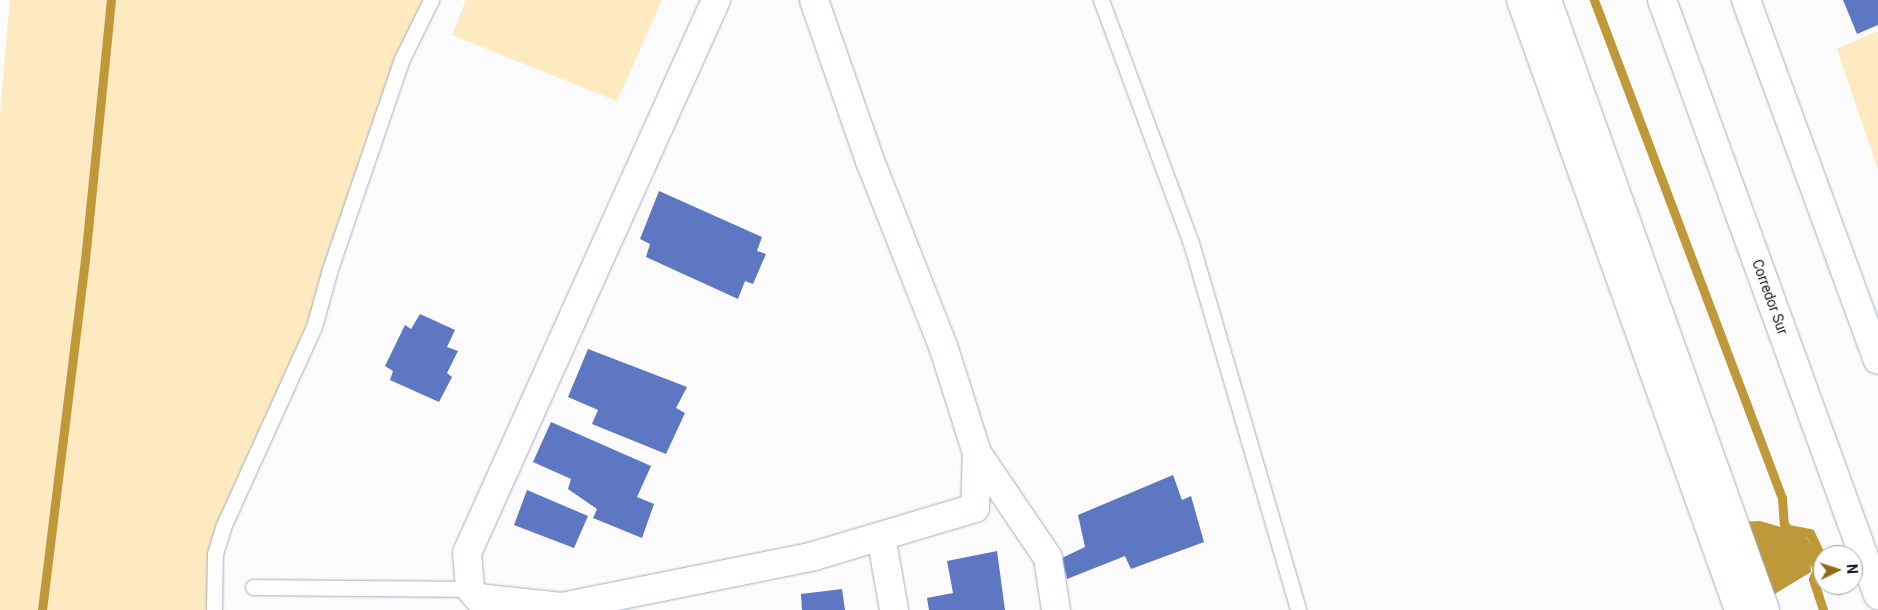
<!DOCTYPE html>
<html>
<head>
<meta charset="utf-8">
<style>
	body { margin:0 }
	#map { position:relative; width:1878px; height:610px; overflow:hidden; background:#fbfbfb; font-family:Roboto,sans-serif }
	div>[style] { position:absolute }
	.green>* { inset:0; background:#fdeac0 }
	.water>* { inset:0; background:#bf9939 }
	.stream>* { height:9px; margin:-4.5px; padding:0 4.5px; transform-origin:4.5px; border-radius:4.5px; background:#bf9939 }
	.building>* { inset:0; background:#5e77c3 }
	.roads { filter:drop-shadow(0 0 1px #a3acc3) drop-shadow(0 0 1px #a3acc3) }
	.service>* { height:15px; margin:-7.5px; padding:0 7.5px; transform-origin:7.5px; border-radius:7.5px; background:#fff }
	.minor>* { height:28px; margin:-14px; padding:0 14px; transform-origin:14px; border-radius:14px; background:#fff }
	.motorway>* { height:28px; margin:-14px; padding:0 14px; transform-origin:14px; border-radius:14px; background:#fff }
	span { translate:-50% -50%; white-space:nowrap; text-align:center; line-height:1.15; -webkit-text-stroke:4.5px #fff; paint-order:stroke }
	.street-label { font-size:14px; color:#14171f }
	.north { position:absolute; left:1813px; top:545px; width:50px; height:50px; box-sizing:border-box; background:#fff; border:1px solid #a1a2a5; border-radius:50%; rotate:86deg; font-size:14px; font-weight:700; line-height:20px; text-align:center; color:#14171f }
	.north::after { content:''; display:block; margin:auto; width:18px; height:22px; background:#8e6e12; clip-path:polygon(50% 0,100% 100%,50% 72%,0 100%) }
</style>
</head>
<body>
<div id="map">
	<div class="green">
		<i style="clip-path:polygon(10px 0,431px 0,314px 327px,224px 525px,214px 610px,0 610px,0 112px)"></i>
		<i style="clip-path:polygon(466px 0,662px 0,617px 101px,452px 35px)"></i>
		<i style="clip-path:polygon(1878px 31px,1878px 170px,1837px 49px)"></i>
	</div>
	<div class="water">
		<i style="clip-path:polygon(1760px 521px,1805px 534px,1814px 550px,1810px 558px,1811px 572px,1773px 595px,1741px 522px)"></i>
	</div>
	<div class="stream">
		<i style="left:1594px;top:0;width:532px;rotate:69.32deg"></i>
		<i style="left:1782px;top:498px;width:26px;rotate:86deg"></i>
		<i style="left:1784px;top:524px;width:6px;rotate:51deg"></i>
		<i style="left:1788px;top:529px;width:22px;rotate:10deg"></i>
		<i style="left:1810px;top:533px;width:19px;rotate:65deg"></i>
		<i style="left:1818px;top:550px;width:9px;rotate:131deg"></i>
		<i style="left:1812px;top:557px;width:14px;rotate:69deg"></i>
		<i style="left:1817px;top:570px;width:10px;rotate:114deg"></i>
		<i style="left:1813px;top:579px;width:33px;rotate:72deg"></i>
		<i style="left:42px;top:610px;width:353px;rotate:-83deg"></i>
		<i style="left:85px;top:260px;width:261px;rotate:-84.3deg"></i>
	</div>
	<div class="building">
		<i style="clip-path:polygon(1843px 0,1878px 0,1878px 25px,1857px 34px)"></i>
		<i style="clip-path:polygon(659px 191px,762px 237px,757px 251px,766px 254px,753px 284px,745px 281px,738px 299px,646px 257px,650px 244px,640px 239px)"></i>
		<i style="clip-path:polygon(420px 314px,455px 330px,447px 347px,458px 351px,447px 373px,452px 377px,439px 402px,390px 380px,393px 371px,385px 366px,405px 325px,411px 329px)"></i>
		<i style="clip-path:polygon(588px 349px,687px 387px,676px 408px,685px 413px,666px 454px,592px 424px,598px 410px,568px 397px)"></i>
		<i style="clip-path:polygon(551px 422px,651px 466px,637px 497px,654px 504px,642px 538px,593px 518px,597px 509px,568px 489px,571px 479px,533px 462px)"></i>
		<i style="clip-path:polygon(1173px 475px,1182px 500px,1191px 496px,1204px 542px,1131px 569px,1125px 556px,1067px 579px,1062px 558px,1085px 547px,1078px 515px)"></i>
		<i style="clip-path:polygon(527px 490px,588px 516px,574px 548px,514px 525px)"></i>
		<i style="clip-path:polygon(997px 551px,1005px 610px,929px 610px,927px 598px,953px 593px,947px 561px)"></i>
		<i style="clip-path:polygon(842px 589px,845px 610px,802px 610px,801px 594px)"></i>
	</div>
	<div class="roads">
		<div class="service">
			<i style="left:1101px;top:0;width:259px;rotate:69.7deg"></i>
			<i style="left:1191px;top:243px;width:382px;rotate:73.7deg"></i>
			<i style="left:253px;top:587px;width:217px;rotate:0.5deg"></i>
			<i style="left:214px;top:610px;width:56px;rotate:-89deg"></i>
			<i style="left:215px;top:554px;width:30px;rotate:-73deg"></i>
			<i style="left:224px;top:525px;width:217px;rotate:-65.6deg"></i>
			<i style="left:314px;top:327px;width:60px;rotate:-74.6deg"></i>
			<i style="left:330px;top:269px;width:222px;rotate:-71.1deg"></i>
			<i style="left:402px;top:59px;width:66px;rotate:-63.8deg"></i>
		</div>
		<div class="minor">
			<i style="left:716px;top:0;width:606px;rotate:114.24deg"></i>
			<i style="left:467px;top:553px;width:36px;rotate:85deg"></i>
			<i style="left:470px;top:589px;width:12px;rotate:48deg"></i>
			<i style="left:478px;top:598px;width:84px;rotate:6.1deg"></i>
			<i style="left:562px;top:607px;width:257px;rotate:-11.4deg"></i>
			<i style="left:814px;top:556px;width:168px;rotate:-16.6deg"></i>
			<i style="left:975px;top:508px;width:55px;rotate:-87.9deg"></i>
			<i style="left:977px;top:453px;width:112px;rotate:-107.6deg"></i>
			<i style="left:943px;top:346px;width:199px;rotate:-111.5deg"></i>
			<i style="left:870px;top:161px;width:170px;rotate:-109.2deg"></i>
			<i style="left:1521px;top:0;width:648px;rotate:70.33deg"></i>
			<i style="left:1547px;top:0;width:648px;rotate:70.33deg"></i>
			<i style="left:977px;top:453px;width:127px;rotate:55.9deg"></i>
			<i style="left:1048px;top:558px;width:53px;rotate:81.3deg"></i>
			<i style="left:881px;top:536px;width:75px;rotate:80deg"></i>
		</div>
		<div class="motorway">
			<i style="left:1662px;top:0;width:633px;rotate:70.05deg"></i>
			<i style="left:1746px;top:0;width:383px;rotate:69.9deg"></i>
		</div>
	</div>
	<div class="street-label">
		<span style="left:1770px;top:297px;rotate:70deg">Corredor Sur</span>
	</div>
	<div class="north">N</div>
</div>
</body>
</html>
